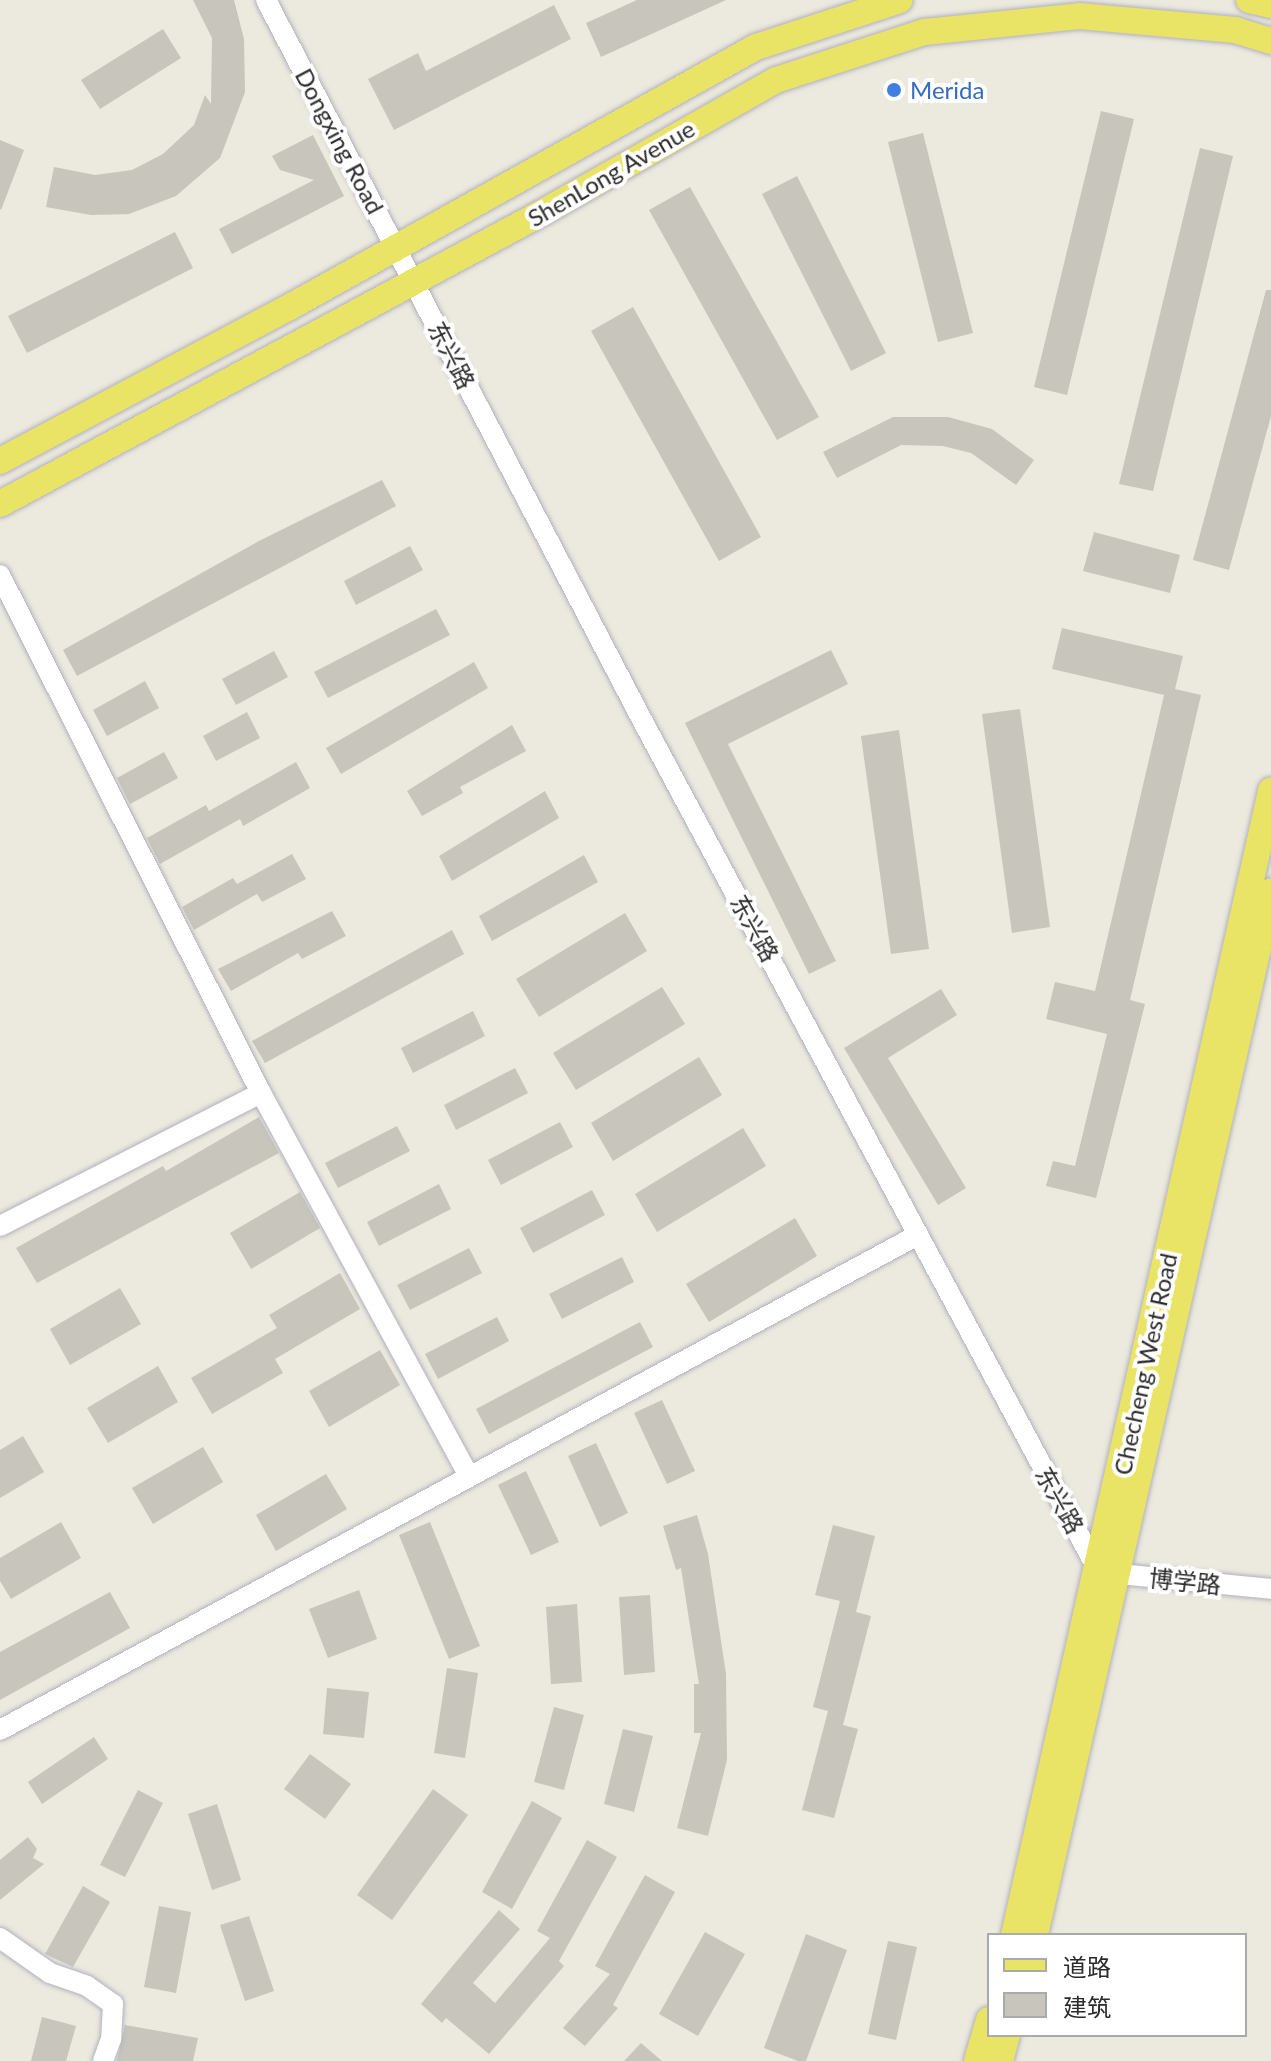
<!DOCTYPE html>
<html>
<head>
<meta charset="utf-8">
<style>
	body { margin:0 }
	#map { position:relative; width:1271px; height:2061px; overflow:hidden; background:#ece9de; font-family:Lato,"Noto Sans SC",sans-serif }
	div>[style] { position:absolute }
	.building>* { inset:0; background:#c8c5bd }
	.roads { filter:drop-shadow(0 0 2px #b1b1be) drop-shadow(0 0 2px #b1b1be) }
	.minor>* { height:20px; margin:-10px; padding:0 10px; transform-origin:10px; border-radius:10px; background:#fff }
	.major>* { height:26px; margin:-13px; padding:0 13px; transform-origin:13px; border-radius:13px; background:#e9e366 }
	.dots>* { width:22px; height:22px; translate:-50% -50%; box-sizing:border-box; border:4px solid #fff; border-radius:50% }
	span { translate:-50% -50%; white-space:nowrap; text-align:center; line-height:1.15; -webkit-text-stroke:8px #fff; paint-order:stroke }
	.shop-label { font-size:24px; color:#366cbe }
	.left { translate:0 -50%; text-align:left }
	.street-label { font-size:24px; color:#2b2b2b }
	.legend { position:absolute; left:987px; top:1933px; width:260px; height:104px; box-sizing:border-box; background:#fff; border:2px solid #aaa; margin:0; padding:10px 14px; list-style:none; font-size:24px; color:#2b2b2b }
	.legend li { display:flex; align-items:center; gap:16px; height:40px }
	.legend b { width:40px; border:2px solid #aaa }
</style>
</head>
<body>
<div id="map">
	<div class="building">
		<i style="clip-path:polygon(193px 0,234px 0,244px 39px,245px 92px,220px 158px,176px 196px,129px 214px,91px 215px,46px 207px,54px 167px,95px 175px,132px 170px,163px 154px,194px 125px,205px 95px,211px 104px,212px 38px)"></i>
		<i style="clip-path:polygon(637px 0,726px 0,601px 57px,586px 23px)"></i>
		<i style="clip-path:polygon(554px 5px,571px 39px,394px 130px,368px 79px,418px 53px,426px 71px)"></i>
		<i style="clip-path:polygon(163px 29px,181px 58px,100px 109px,81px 80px)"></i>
		<i style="clip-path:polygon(1101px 111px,1134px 119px,1067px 395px,1034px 387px)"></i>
		<i style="clip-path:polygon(923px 133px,973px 333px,938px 342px,888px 142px)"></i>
		<i style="clip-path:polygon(313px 135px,344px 196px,232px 254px,219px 229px,314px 180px,280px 170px,272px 156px)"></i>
		<i style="clip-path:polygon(0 140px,24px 150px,1px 210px,0 209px)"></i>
		<i style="clip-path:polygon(1200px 148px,1233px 156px,1153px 491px,1119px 484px)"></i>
		<i style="clip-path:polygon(797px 176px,886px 353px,851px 371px,762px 194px)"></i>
		<i style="clip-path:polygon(690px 187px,819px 417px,777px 440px,649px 210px)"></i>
		<i style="clip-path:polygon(175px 232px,193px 268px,27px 353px,8px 316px)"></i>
		<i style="clip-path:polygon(1266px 290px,1271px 290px,1271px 416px,1229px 570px,1193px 560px)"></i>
		<i style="clip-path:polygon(633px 307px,761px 537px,719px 561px,591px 331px)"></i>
		<i style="clip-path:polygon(893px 417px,948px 417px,992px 429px,1034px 460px,1016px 485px,971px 453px,943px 446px,901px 445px,837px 478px,823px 452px)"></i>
		<i style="clip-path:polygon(382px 480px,396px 506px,77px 676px,63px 650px,259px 541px)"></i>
		<i style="clip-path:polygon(1094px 532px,1180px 555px,1170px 593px,1083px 571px)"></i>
		<i style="clip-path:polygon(410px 546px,423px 570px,356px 605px,344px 581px)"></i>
		<i style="clip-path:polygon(436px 609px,450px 635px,328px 698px,314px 672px)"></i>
		<i style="clip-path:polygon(1062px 628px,1183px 656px,1175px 689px,1201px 695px,1130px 1000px,1145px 1004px,1096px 1198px,1046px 1186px,1053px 1161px,1075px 1166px,1107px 1034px,1046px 1019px,1055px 982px,1095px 991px,1164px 695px,1052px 669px)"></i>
		<i style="clip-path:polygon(831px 650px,848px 684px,728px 744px,836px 961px,809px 974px,685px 723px)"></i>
		<i style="clip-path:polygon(274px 651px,288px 677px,236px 705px,222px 679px)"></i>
		<i style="clip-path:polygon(474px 662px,488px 688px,341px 774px,326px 748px)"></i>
		<i style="clip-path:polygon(145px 681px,159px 708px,107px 736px,93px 710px)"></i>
		<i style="clip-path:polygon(1020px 709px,1050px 927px,1012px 933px,982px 714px)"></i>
		<i style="clip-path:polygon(247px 712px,260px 738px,216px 761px,203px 736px)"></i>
		<i style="clip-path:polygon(512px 725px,526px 751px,460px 787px,463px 793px,422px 816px,407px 791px)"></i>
		<i style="clip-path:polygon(899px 730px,929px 949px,891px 954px,861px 736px)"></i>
		<i style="clip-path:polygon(164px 752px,178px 778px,130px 804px,117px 778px)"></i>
		<i style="clip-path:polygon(296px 762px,310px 788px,243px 826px,240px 819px,160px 864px,147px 838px,206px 805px,209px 811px)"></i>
		<i style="clip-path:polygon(545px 791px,559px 818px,452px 881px,439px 856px)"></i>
		<i style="clip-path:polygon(292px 854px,306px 879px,262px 902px,257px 894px,194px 930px,182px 907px,233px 878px,237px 884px)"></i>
		<i style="clip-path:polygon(584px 855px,598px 882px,492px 941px,479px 916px)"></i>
		<i style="clip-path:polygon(332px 911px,346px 936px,302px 959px,298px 953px,231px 991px,218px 969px)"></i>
		<i style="clip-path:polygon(625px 913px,647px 951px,539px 1017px,516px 979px)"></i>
		<i style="clip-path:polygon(452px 930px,464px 954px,265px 1063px,252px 1041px)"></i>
		<i style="clip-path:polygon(662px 987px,685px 1024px,576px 1090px,553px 1053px)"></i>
		<i style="clip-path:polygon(941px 989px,957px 1015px,888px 1058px,966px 1188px,938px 1205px,844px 1048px)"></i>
		<i style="clip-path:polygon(473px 1011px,485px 1036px,413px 1073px,401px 1048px)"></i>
		<i style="clip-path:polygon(699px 1057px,722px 1095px,613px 1161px,591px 1123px)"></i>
		<i style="clip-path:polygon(515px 1068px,528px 1093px,456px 1130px,444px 1105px)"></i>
		<i style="clip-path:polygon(259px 1117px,279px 1153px,37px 1283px,16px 1248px,163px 1166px,166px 1171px)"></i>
		<i style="clip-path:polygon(560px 1122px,573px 1147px,501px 1185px,488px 1160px)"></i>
		<i style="clip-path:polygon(397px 1126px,410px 1151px,338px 1188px,325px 1163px)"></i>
		<i style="clip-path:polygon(743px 1128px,766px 1166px,657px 1232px,635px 1194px)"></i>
		<i style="clip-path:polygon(439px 1184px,451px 1209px,379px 1246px,367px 1222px)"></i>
		<i style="clip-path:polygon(592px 1190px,605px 1215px,533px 1253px,520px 1228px)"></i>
		<i style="clip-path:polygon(300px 1192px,320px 1228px,251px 1269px,230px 1233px)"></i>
		<i style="clip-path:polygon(795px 1218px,817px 1256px,709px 1322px,686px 1284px)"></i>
		<i style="clip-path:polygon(469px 1248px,482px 1273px,410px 1310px,397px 1285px)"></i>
		<i style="clip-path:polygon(622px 1257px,634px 1282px,562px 1319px,549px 1294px)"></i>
		<i style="clip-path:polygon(340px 1273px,360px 1309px,275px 1359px,283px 1373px,212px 1414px,191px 1378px,277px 1328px,269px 1315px)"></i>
		<i style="clip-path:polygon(120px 1288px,141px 1324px,70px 1365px,50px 1329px)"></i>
		<i style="clip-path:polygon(497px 1317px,509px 1341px,438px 1379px,425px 1354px)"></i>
		<i style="clip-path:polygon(640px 1322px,653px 1347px,489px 1434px,476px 1409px)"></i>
		<i style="clip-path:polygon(380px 1350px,400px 1385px,329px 1427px,309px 1391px)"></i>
		<i style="clip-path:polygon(158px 1366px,178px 1402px,108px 1443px,87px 1408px)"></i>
		<i style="clip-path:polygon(662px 1400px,695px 1471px,667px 1484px,634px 1413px)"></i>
		<i style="clip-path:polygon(23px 1436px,44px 1472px,0 1498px,0 1450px)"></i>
		<i style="clip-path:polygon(596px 1443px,628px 1513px,600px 1527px,568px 1456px)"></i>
		<i style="clip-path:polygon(203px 1447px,223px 1482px,153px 1524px,132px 1488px)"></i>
		<i style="clip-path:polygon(526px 1471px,559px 1542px,531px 1555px,498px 1485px)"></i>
		<i style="clip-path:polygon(326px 1474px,347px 1509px,276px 1551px,256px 1515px)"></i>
		<i style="clip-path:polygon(697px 1515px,708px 1554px,726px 1674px,727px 1760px,708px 1836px,677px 1828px,701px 1733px,694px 1733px,694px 1684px,699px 1684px,681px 1568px,676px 1570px,663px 1526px)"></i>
		<i style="clip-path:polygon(61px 1522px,81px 1558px,11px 1599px,0 1581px,0 1558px)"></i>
		<i style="clip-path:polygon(430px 1522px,480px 1646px,449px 1659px,399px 1535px)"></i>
		<i style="clip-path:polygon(833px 1525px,875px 1536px,856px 1612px,871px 1616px,843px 1725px,858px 1729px,834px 1818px,802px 1810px,828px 1711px,813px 1707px,840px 1601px,815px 1595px)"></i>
		<i style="clip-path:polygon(359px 1590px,377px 1639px,328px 1658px,309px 1609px)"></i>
		<i style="clip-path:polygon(110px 1592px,130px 1628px,0 1700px,0 1652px)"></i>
		<i style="clip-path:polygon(650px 1595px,655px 1672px,624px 1675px,619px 1597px)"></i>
		<i style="clip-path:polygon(577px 1604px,582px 1682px,551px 1684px,546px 1607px)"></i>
		<i style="clip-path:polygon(447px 1668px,478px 1673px,465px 1758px,434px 1753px)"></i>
		<i style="clip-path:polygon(327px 1688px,369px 1692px,364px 1738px,323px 1734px)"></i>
		<i style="clip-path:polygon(554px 1707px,584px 1715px,564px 1790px,534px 1782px)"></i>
		<i style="clip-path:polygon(623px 1729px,653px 1736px,634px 1812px,604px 1804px)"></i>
		<i style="clip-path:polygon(94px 1737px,108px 1759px,42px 1804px,28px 1782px)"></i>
		<i style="clip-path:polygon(310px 1754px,351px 1784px,325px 1819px,284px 1789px)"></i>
		<i style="clip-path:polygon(433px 1789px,468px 1815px,392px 1920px,357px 1895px)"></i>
		<i style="clip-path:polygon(138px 1790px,163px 1803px,125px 1877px,100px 1865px)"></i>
		<i style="clip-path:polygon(532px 1801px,562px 1818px,512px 1909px,482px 1892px)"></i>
		<i style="clip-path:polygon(217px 1804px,241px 1880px,212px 1890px,188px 1814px)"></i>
		<i style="clip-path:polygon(28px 1837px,37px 1849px,33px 1858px,44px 1864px,0 1900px,0 1860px)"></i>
		<i style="clip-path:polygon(587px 1840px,617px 1857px,559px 1961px,564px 1966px,489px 2054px,446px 2018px,442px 2023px,421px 2004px,499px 1910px,520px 1929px,473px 1983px,495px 2003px,550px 1938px,537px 1931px)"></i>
		<i style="clip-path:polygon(645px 1875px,675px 1892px,613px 2005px,618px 2008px,585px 2046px,563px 2028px,610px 1974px,595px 1966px)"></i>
		<i style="clip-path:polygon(83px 1886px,110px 1902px,73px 1967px,45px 1954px)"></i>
		<i style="clip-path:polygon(159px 1906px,191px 1912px,176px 1993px,144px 1987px)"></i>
		<i style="clip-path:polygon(249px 1916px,274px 1991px,245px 2001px,220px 1925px)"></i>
		<i style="clip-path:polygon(705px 1932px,745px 1954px,698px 2036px,659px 2014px)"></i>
		<i style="clip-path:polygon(806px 1934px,847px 1950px,806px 2061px,798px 2061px,764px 2048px)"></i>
		<i style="clip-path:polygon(888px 1941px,917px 1947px,896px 2040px,868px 2034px)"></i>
		<i style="clip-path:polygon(42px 2017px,76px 2026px,66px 2061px,31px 2061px)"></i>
		<i style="clip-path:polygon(125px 2025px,198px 2038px,193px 2061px,117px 2061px)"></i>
		<i style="clip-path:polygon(641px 2043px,662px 2061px,624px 2061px)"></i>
	</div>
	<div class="roads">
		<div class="minor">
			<i style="left:266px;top:0;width:810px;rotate:62.42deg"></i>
			<i style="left:641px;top:718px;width:969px;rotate:61.8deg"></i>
			<i style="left:1099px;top:1572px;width:173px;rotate:5.6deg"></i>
			<i style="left:0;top:575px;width:580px;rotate:63.26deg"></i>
			<i style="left:261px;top:1093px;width:436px;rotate:61.5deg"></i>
			<i style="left:0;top:1226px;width:293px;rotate:-27deg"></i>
			<i style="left:0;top:1730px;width:1041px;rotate:-28.34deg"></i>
			<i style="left:0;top:1938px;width:61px;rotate:35deg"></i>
			<i style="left:50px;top:1973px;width:39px;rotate:19deg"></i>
			<i style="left:87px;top:1986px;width:32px;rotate:35deg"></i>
			<i style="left:113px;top:2004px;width:35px;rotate:93deg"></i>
			<i style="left:111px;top:2039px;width:23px;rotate:110deg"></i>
		</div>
		<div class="major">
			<i style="left:1249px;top:0;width:23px;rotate:13deg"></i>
			<i style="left:0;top:461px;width:326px;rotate:-28deg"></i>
			<i style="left:288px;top:308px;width:536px;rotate:-29.15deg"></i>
			<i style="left:756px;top:47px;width:151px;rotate:-18.1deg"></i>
			<i style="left:0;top:504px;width:613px;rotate:-28.24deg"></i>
			<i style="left:540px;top:214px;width:271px;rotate:-29.6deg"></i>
			<i style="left:776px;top:80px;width:157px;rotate:-17.9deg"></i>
			<i style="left:925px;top:32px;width:155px;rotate:-5.9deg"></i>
			<i style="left:1079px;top:16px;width:157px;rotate:5.1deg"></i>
			<i style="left:1235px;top:30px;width:38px;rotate:17deg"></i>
			<i style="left:1014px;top:1935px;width:1173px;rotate:-77.34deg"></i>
			<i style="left:1035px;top:1935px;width:1070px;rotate:-77.26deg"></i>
			<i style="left:977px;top:2061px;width:43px;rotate:-73.7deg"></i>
			<i style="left:1000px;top:2061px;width:27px;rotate:-75deg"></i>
		</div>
	</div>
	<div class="dots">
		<i style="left:894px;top:90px;background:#3f7fe0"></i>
	</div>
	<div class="shop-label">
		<span class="left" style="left:910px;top:90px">Merida</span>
	</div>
	<div class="street-label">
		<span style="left:340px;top:141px;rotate:62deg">Dongxing Road</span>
		<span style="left:611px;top:173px;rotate:-30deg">ShenLong Avenue</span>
		<span style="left:452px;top:355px;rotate:63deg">东兴路</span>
		<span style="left:755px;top:928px;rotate:61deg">东兴路</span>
		<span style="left:1145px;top:1364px;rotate:-78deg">Checheng West Road</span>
		<span style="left:1060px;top:1500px;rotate:61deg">东兴路</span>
		<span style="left:1185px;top:1581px;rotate:6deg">博学路</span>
	</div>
	<ul class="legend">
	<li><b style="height:10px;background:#e9e366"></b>道路</li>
	<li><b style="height:22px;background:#c8c5bd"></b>建筑</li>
	</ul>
</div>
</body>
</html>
